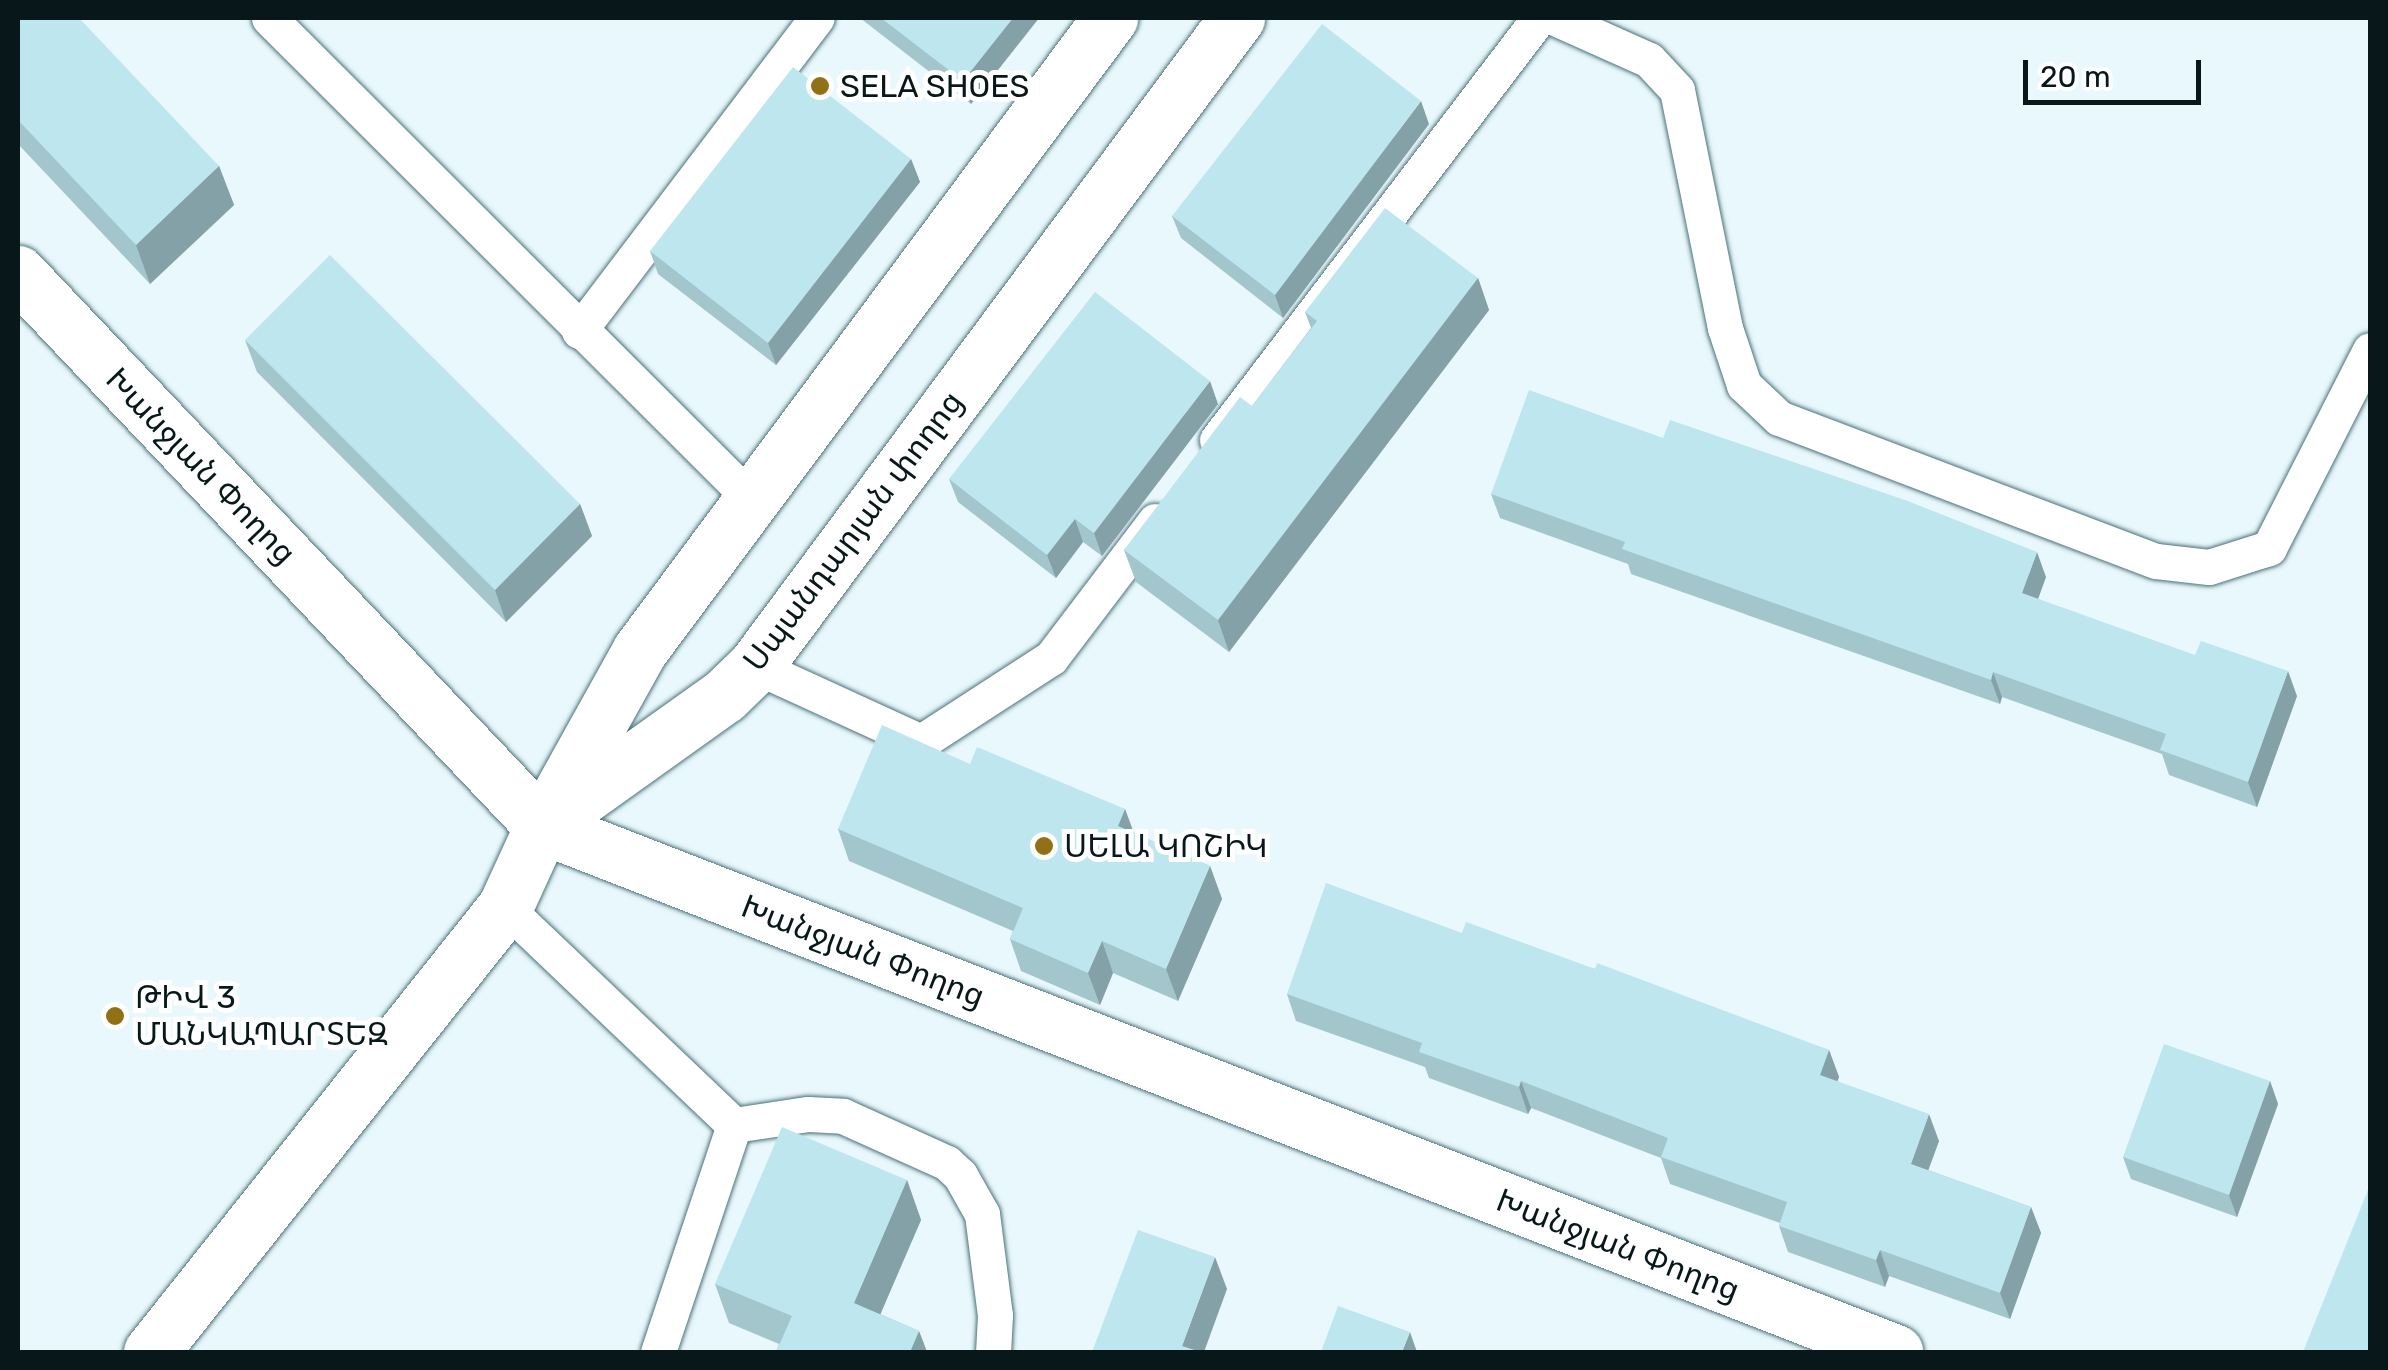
<!DOCTYPE html>
<html>
<head>
<meta charset="utf-8">
<style>
	body { margin:0 }
	#map { position:relative; width:2388px; height:1370px; overflow:hidden; background:#e8f8fc; font-family:Rubik,"Noto Sans Armenian",sans-serif }
	div>[style] { position:absolute }
	.roads { filter:drop-shadow(0 0 2px #4b7179) drop-shadow(0 0 2px #4b7179) }
	.lane>* { height:35px; margin:-17.5px; padding:0 17.5px; transform-origin:17.5px; border-radius:17.5px; background:#fff }
	.street>* { height:55px; margin:-27.5px; padding:0 27.5px; transform-origin:27.5px; border-radius:27.5px; background:#fff }
	.wall>* { inset:0; background:#a3c6cd }
	.shaded-wall>* { inset:0; background:#84a1a7 }
	.building>* { inset:0; background:#bde6ee }
	.dots>* { width:28px; height:28px; translate:-50% -50%; box-sizing:border-box; border:5px solid #fff; border-radius:50% }
	span { translate:-50% -50%; white-space:nowrap; text-align:center; line-height:1.15; -webkit-text-stroke:10px #fff; paint-order:stroke }
	.poi-label { font-size:32px; color:#07171a }
	.left { translate:0 -50%; text-align:left }
	.street-label { font-size:32px; color:#07171a }
	.frame { position:absolute; inset:0; border:20px solid #07171a; pointer-events:none }
	.scale { position:absolute; left:2023px; top:60px; width:178px; height:45px; box-sizing:border-box; border:5px solid #07171a; border-top:0; padding-left:12px; font-size:30px; line-height:35px; white-space:nowrap; color:#07171a; -webkit-text-stroke:8px #fff; paint-order:stroke }
</style>
</head>
<body>
<div id="map">
	<div class="roads">
		<div class="lane">
			<i style="left:269px;top:18px;width:680px;rotate:44.94deg"></i>
			<i style="left:1555px;top:18px;width:103px;rotate:24.1deg"></i>
			<i style="left:1649px;top:60px;width:41px;rotate:47deg"></i>
			<i style="left:1677px;top:90px;width:243px;rotate:78.6deg"></i>
			<i style="left:1725px;top:328px;width:60px;rotate:71.6deg"></i>
			<i style="left:1744px;top:385px;width:48px;rotate:43.3deg"></i>
			<i style="left:1779px;top:418px;width:403px;rotate:20.8deg"></i>
			<i style="left:2156px;top:561px;width:53px;rotate:6.5deg"></i>
			<i style="left:2209px;top:567px;width:63px;rotate:-17.6deg"></i>
			<i style="left:2269px;top:548px;width:222px;rotate:-63deg"></i>
			<i style="left:579px;top:331px;width:393px;rotate:-52.8deg"></i>
			<i style="left:1217px;top:440px;width:531px;rotate:-52.66deg"></i>
			<i style="left:755px;top:666px;width:183px;rotate:24.6deg"></i>
			<i style="left:921px;top:742px;width:155px;rotate:-32.9deg"></i>
			<i style="left:1051px;top:658px;width:172px;rotate:-52.8deg"></i>
			<i style="left:505px;top:907px;width:316px;rotate:43.6deg"></i>
			<i style="left:734px;top:1125px;width:239px;rotate:108.5deg"></i>
			<i style="left:734px;top:1125px;width:75px;rotate:-8.5deg"></i>
			<i style="left:808px;top:1114px;width:35px;rotate:3deg"></i>
			<i style="left:843px;top:1116px;width:114px;rotate:24.3deg"></i>
			<i style="left:947px;top:1163px;width:18px;rotate:43deg"></i>
			<i style="left:960px;top:1175px;width:45px;rotate:60.6deg"></i>
			<i style="left:982px;top:1214px;width:102px;rotate:82.7deg"></i>
			<i style="left:995px;top:1315px;width:37px;rotate:93deg"></i>
		</div>
		<div class="street">
			<i style="left:18px;top:273px;width:762px;rotate:46.54deg"></i>
			<i style="left:542px;top:826px;width:1452px;rotate:21.24deg"></i>
			<i style="left:557px;top:815px;width:205px;rotate:-35.5deg"></i>
			<i style="left:724px;top:696px;width:43px;rotate:-44.1deg"></i>
			<i style="left:755px;top:666px;width:808px;rotate:-53.36deg"></i>
			<i style="left:151px;top:1352px;width:569px;rotate:-51.5deg"></i>
			<i style="left:505px;top:907px;width:89px;rotate:-65.4deg"></i>
			<i style="left:542px;top:826px;width:201px;rotate:-60.9deg"></i>
			<i style="left:640px;top:650px;width:788px;rotate:-53.36deg"></i>
		</div>
	</div>
	<div class="wall">
		<i style="clip-path:polygon(18px 18px,219px 166px,234px 205px,150px 284px,18px 144px)"></i>
		<i style="clip-path:polygon(860px 18px,1039px 18px,971px 104px)"></i>
		<i style="clip-path:polygon(1429px 124px,1283px 318px,1181px 238px,1172px 216px)"></i>
		<i style="clip-path:polygon(911px 159px,920px 182px,776px 365px,658px 274px,650px 251px)"></i>
		<i style="clip-path:polygon(1478px 278px,1489px 310px,1229px 652px,1136px 582px,1124px 550px,1252px 406px,1311px 328px,1305px 312px)"></i>
		<i style="clip-path:polygon(245px 340px,580px 504px,592px 536px,506px 622px,257px 372px)"></i>
		<i style="clip-path:polygon(1218px 404px,1102px 556px,1083px 542px,1056px 578px,958px 502px,949px 479px)"></i>
		<i style="clip-path:polygon(1491px 494px,2046px 577px,2038px 599px,2297px 696px,2257px 807px,2169px 775px,2162px 754px,2002px 697px,2000px 704px,1631px 574px,1628px 564px,1500px 518px)"></i>
		<i style="clip-path:polygon(970px 764px,1125px 809px,1134px 833px,1210px 866px,1222px 899px,1178px 1001px,1113px 973px,1100px 1005px,1021px 971px,1010px 939px,1013px 931px,849px 861px,838px 829px)"></i>
		<i style="clip-path:polygon(1462px 933px,1595px 969px,1829px 1050px,1839px 1077px,1837px 1081px,1939px 1141px,1928px 1170px,2031px 1207px,2041px 1233px,2010px 1319px,1889px 1276px,1885px 1287px,1788px 1252px,1779px 1226px,1780px 1223px,1670px 1184px,1661px 1158px,1531px 1108px,1528px 1114px,1429px 1078px,1425px 1067px,1296px 1021px,1287px 994px)"></i>
		<i style="clip-path:polygon(2270px 1081px,2278px 1104px,2237px 1217px,2131px 1179px,2123px 1157px)"></i>
		<i style="clip-path:polygon(907px 1180px,921px 1220px,880px 1314px,919px 1331px,927px 1352px,776px 1352px,779px 1344px,729px 1323px,715px 1284px)"></i>
	</div>
	<div class="shaded-wall">
		<i style="clip-path:polygon(1013px 18px,1039px 18px,971px 104px,963px 81px)"></i>
		<i style="clip-path:polygon(1421px 101px,1429px 124px,1283px 318px,1275px 295px)"></i>
		<i style="clip-path:polygon(911px 159px,920px 182px,776px 365px,768px 343px)"></i>
		<i style="clip-path:polygon(219px 166px,234px 205px,150px 284px,136px 245px)"></i>
		<i style="clip-path:polygon(1478px 278px,1489px 310px,1229px 652px,1218px 620px)"></i>
		<i style="clip-path:polygon(1210px 381px,1218px 404px,1102px 556px,1094px 533px)"></i>
		<i style="clip-path:polygon(580px 504px,592px 536px,506px 622px,495px 590px)"></i>
		<i style="clip-path:polygon(1075px 519px,1083px 542px,1056px 578px,1047px 555px)"></i>
		<i style="clip-path:polygon(2037px 552px,2046px 577px,2031px 618px,2022px 593px)"></i>
		<i style="clip-path:polygon(2288px 671px,2297px 696px,2257px 807px,2248px 782px)"></i>
		<i style="clip-path:polygon(1993px 672px,2002px 697px,2000px 704px,1991px 680px)"></i>
		<i style="clip-path:polygon(1125px 809px,1137px 842px,1118px 826px)"></i>
		<i style="clip-path:polygon(1210px 866px,1222px 899px,1178px 1001px,1166px 969px)"></i>
		<i style="clip-path:polygon(1102px 941px,1113px 973px,1100px 1005px,1088px 973px)"></i>
		<i style="clip-path:polygon(1829px 1050px,1839px 1077px,1830px 1101px,1820px 1075px)"></i>
		<i style="clip-path:polygon(1521px 1081px,1531px 1108px,1528px 1114px,1519px 1087px)"></i>
		<i style="clip-path:polygon(2270px 1081px,2278px 1104px,2237px 1217px,2229px 1195px)"></i>
		<i style="clip-path:polygon(1929px 1114px,1939px 1141px,1921px 1190px,1911px 1164px)"></i>
		<i style="clip-path:polygon(907px 1180px,921px 1220px,868px 1343px,854px 1303px)"></i>
		<i style="clip-path:polygon(2031px 1207px,2041px 1233px,2010px 1319px,2000px 1293px)"></i>
		<i style="clip-path:polygon(1880px 1250px,1889px 1276px,1885px 1287px,1876px 1260px)"></i>
		<i style="clip-path:polygon(1215px 1257px,1227px 1289px,1204px 1352px,1185px 1352px,1182px 1346px)"></i>
		<i style="clip-path:polygon(919px 1331px,927px 1352px,910px 1352px)"></i>
		<i style="clip-path:polygon(1410px 1332px,1417px 1352px,1402px 1352px)"></i>
	</div>
	<div class="building">
		<i style="clip-path:polygon(18px 18px,79px 18px,219px 166px,136px 245px,18px 120px)"></i>
		<i style="clip-path:polygon(881px 18px,1013px 18px,963px 81px)"></i>
		<i style="clip-path:polygon(1322px 24px,1421px 101px,1275px 295px,1172px 216px)"></i>
		<i style="clip-path:polygon(793px 67px,911px 159px,768px 343px,650px 251px)"></i>
		<i style="clip-path:polygon(1385px 208px,1478px 278px,1218px 620px,1124px 550px,1240px 397px,1252px 406px,1317px 321px,1305px 312px)"></i>
		<i style="clip-path:polygon(330px 255px,580px 504px,495px 590px,245px 340px)"></i>
		<i style="clip-path:polygon(1095px 292px,1210px 381px,1094px 533px,1075px 519px,1047px 555px,949px 479px)"></i>
		<i style="clip-path:polygon(1529px 390px,1663px 438px,1670px 420px,1905px 500px,2037px 552px,2022px 593px,2195px 655px,2201px 641px,2288px 671px,2248px 782px,2160px 750px,2166px 734px,1993px 672px,1991px 680px,1622px 549px,1625px 542px,1491px 494px)"></i>
		<i style="clip-path:polygon(882px 725px,970px 764px,977px 747px,1125px 809px,1118px 826px,1210px 866px,1166px 969px,1102px 941px,1088px 973px,1010px 939px,1023px 908px,838px 829px)"></i>
		<i style="clip-path:polygon(1326px 883px,1462px 933px,1466px 922px,1595px 969px,1597px 963px,1829px 1050px,1820px 1075px,1929px 1114px,1911px 1164px,2031px 1207px,2000px 1293px,1880px 1250px,1876px 1260px,1779px 1226px,1787px 1202px,1661px 1157px,1668px 1138px,1521px 1081px,1519px 1087px,1419px 1052px,1422px 1043px,1287px 994px)"></i>
		<i style="clip-path:polygon(2164px 1044px,2270px 1081px,2229px 1195px,2123px 1157px)"></i>
		<i style="clip-path:polygon(782px 1127px,907px 1180px,854px 1303px,919px 1331px,910px 1352px,776px 1352px,792px 1316px,715px 1284px)"></i>
		<i style="clip-path:polygon(2370px 1185px,2370px 1352px,2303px 1352px)"></i>
		<i style="clip-path:polygon(1138px 1230px,1215px 1257px,1182px 1346px,1201px 1352px,1092px 1352px)"></i>
		<i style="clip-path:polygon(1338px 1306px,1410px 1332px,1402px 1352px,1321px 1352px)"></i>
	</div>
	<div class="dots">
		<i style="left:820px;top:86px;background:#917016"></i>
		<i style="left:1044px;top:846px;background:#917016"></i>
		<i style="left:115px;top:1016px;background:#917016"></i>
	</div>
	<div class="poi-label">
		<span class="left" style="left:840px;top:86px">SELA SHOES</span>
		<span class="left" style="left:1064px;top:846px">ՍԵԼԱ ԿՈՇԻԿ</span>
		<span class="left" style="left:135px;top:1016px">ԹԻՎ 3<br>ՄԱՆԿԱՊԱՐՏԵԶ</span>
	</div>
	<div class="street-label">
		<span style="left:201px;top:466px;rotate:46deg">Խանջյան Փողոց</span>
		<span style="left:853px;top:531px;rotate:-53deg">Սպանդարյան փողոց</span>
		<span style="left:863px;top:951px;rotate:21deg">Խանջյան Փողոց</span>
		<span style="left:1618px;top:1245px;rotate:21deg">Խանջյան Փողոց</span>
	</div>
	<div class="frame"></div>
	<div class="scale">20 m</div>
</div>
</body>
</html>
